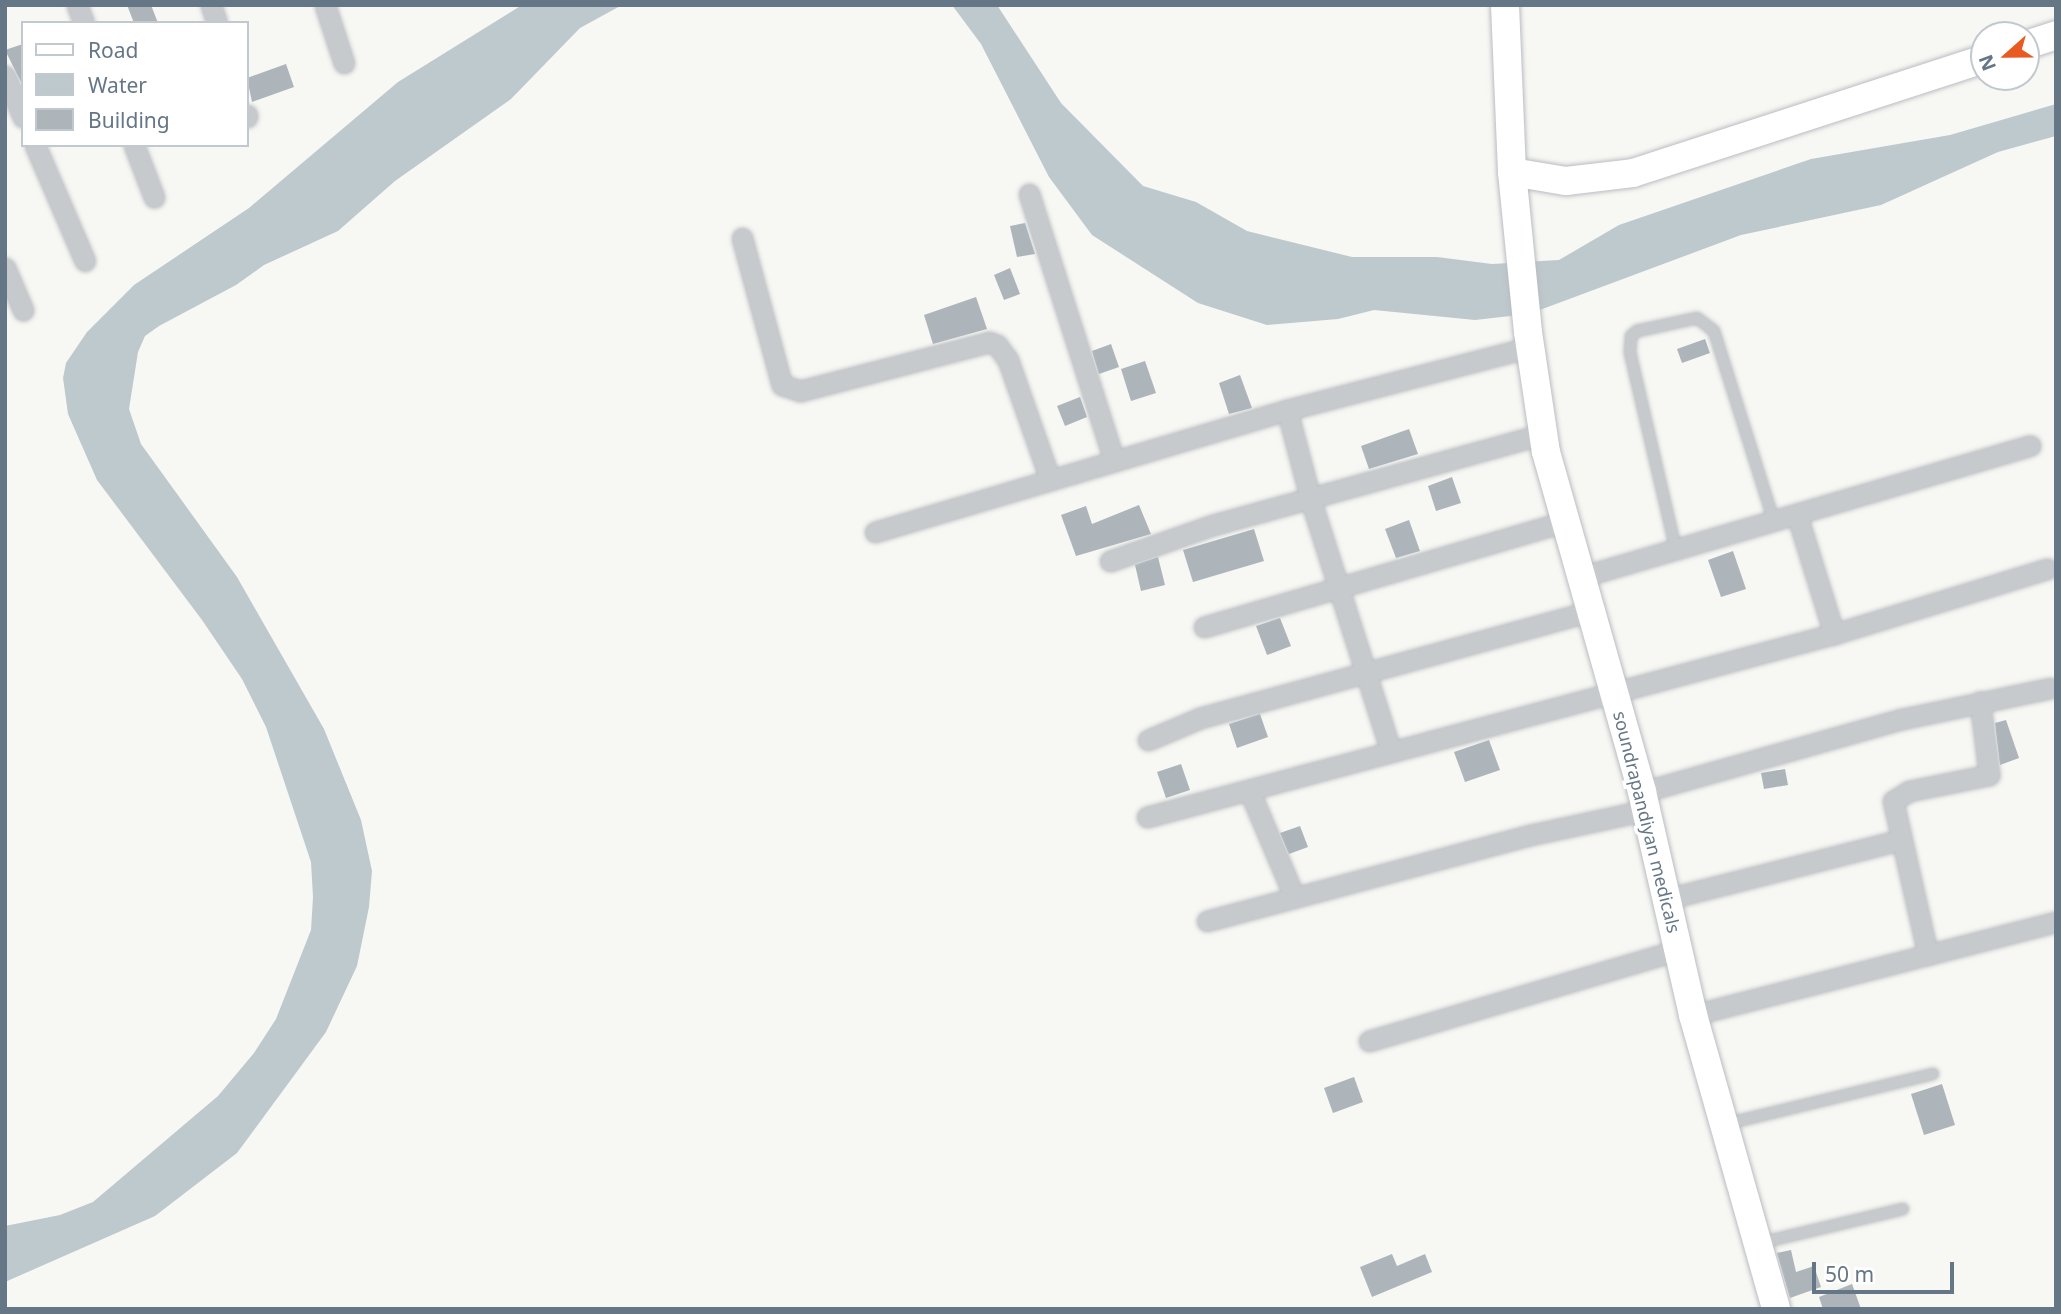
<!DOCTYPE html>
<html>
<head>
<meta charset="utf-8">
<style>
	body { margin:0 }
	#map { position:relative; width:2061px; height:1314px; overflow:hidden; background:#f7f7f3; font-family:"Noto Sans",sans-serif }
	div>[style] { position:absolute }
	.water>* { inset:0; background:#bec9cd }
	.building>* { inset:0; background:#adb5bb }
	.roads { filter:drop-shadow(0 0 2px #b9bdc2) drop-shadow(0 0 2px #b9bdc2) }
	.lane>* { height:10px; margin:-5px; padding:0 5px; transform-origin:5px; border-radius:5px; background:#c7cacd }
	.street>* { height:19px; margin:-9.5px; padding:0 9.5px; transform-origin:9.5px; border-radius:9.5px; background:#c7cacd }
	.secondary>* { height:28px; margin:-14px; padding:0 14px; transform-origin:14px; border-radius:14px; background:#fff }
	span { translate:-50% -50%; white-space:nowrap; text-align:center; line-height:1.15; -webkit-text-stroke:7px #fff; paint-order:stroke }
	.street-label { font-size:18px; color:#657686 }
	.frame { position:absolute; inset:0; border:7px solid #657686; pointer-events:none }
	.legend { position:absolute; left:21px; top:21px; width:228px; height:126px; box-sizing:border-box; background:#fff; border:2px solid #c1c8cf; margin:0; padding:9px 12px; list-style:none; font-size:21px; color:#657686 }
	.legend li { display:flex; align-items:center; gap:14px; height:35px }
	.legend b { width:35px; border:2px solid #c1c8cf }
	.north { position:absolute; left:1970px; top:21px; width:70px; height:70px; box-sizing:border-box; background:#fff; border:2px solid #c1c8cf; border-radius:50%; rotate:249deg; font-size:19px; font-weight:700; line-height:28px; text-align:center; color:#657686 }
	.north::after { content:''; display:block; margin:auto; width:24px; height:32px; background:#e95922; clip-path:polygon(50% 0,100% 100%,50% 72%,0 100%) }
	.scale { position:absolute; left:1812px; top:1262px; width:142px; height:32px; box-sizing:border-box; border:4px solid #657686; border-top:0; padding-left:9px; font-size:21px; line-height:24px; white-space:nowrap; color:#657686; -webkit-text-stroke:5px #fff; paint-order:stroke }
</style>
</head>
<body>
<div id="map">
	<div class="water">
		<i style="clip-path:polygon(522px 5px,622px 5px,580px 28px,511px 99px,395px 181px,338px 231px,264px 265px,236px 285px,159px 326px,145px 336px,138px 352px,129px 409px,141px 444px,237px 577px,324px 729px,361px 820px,372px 871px,369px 907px,357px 966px,326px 1032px,237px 1153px,155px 1216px,5px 1282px,5px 1226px,60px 1215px,93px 1202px,218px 1096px,254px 1053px,276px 1019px,311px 930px,313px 897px,311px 862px,266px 727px,242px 679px,202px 620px,97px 480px,68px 414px,63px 378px,66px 363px,87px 332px,134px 285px,249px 208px,398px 82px)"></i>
		<i style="clip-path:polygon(952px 5px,997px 5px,1061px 103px,1143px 186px,1196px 202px,1247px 231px,1352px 257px,1437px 257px,1492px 264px,1559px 260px,1619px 225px,1811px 159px,1950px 135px,2056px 104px,2056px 136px,1998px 152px,1881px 205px,1741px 235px,1529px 314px,1475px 320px,1374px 310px,1338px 319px,1267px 325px,1198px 303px,1092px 235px,1049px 177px,981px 44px)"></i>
	</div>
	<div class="building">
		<i style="clip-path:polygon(127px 5px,151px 5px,158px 23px,134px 23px)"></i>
		<i style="clip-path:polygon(23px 44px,23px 86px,5px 50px)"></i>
		<i style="clip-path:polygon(286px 64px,294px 87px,252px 102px,247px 78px)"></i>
		<i style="clip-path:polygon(1025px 223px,1035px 254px,1017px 257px,1010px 226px)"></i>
		<i style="clip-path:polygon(1010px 268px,1020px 294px,1004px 300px,994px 275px)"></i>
		<i style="clip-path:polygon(976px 297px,987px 329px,933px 344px,924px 315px)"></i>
		<i style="clip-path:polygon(1705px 339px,1710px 353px,1682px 363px,1677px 349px)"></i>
		<i style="clip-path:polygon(1111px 344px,1119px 367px,1099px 374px,1092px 351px)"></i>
		<i style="clip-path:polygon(1145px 361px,1156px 393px,1131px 401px,1121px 369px)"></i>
		<i style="clip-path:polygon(1240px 375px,1252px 408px,1229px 414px,1219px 383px)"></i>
		<i style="clip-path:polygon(1080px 397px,1087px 417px,1065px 426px,1057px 406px)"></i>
		<i style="clip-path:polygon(1409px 429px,1418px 454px,1369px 469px,1361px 446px)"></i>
		<i style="clip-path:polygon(1452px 477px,1461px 503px,1436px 511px,1428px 486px)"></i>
		<i style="clip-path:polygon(1139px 505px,1151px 534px,1076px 556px,1061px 515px,1086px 506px,1092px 524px)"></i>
		<i style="clip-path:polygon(1409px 520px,1420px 551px,1396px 558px,1385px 529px)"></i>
		<i style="clip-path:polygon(1254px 529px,1264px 561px,1193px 582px,1183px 550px)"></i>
		<i style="clip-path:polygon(1733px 551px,1746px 589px,1721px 597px,1708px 560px)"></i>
		<i style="clip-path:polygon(1158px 557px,1165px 585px,1141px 591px,1135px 565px)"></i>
		<i style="clip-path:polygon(1280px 618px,1291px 646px,1267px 655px,1256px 626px)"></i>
		<i style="clip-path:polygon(1260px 714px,1268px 737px,1237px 748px,1229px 724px)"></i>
		<i style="clip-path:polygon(2006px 720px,2019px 758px,2000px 765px,1995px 723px)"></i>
		<i style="clip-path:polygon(1489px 740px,1500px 770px,1465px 782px,1454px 752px)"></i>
		<i style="clip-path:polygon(1181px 764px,1190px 790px,1166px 798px,1157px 772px)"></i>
		<i style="clip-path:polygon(1785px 769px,1788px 785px,1764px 789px,1761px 773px)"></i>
		<i style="clip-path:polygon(1300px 826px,1308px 847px,1289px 854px,1280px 833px)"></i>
		<i style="clip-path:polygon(1354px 1077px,1363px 1102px,1333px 1113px,1324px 1088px)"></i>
		<i style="clip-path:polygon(1942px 1084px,1955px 1125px,1924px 1135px,1911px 1094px)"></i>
		<i style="clip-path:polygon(1791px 1250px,1796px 1272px,1814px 1266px,1821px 1287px,1790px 1298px,1777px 1253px)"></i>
		<i style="clip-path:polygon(1392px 1254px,1397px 1266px,1425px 1254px,1432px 1272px,1372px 1297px,1360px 1267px)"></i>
		<i style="clip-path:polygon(1852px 1284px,1861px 1309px,1823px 1309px,1819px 1297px)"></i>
	</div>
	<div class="roads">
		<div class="lane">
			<i style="left:1676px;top:550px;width:203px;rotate:-103.1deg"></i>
			<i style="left:1630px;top:352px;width:16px;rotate:-86deg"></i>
			<i style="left:1631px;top:336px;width:8px;rotate:-40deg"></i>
			<i style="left:1637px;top:331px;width:61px;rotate:-12.2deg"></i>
			<i style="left:1697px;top:318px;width:21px;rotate:37deg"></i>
			<i style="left:1714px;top:331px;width:199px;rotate:72.5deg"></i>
			<i style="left:1726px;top:1124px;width:213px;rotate:-13.6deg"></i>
			<i style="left:1760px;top:1243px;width:147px;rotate:-13.4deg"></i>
		</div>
		<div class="street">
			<i style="left:77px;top:5px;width:19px;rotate:69deg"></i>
			<i style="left:211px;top:5px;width:19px;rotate:72deg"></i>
			<i style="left:325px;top:5px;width:61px;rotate:71.9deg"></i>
			<i style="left:5px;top:76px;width:45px;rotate:66.3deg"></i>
			<i style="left:247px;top:115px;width:2px;rotate:90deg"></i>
			<i style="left:35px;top:145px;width:126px;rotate:66.7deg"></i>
			<i style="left:134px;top:145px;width:56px;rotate:69deg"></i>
			<i style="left:1029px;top:194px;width:280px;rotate:72.3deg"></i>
			<i style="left:742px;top:238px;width:152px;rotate:74.8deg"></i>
			<i style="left:782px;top:385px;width:19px;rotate:18deg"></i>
			<i style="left:800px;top:391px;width:195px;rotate:-14.5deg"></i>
			<i style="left:989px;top:342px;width:9px;rotate:21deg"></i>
			<i style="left:997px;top:345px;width:19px;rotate:54deg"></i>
			<i style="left:1008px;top:360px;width:126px;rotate:70.6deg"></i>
			<i style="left:5px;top:268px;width:46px;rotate:66.8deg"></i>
			<i style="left:1287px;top:410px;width:94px;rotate:75.2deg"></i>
			<i style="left:1311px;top:501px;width:263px;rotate:72.3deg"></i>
			<i style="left:1797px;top:515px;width:125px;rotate:72.7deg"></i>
			<i style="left:875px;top:532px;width:430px;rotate:-16.5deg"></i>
			<i style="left:1287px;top:410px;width:251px;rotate:-14.5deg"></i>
			<i style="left:1110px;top:561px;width:109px;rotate:-19.3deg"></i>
			<i style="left:1213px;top:525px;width:342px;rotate:-15.4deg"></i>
			<i style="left:1581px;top:577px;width:468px;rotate:-16.3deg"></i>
			<i style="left:1204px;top:627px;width:377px;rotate:-16.3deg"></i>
			<i style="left:1148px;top:740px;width:56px;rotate:-22.9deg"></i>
			<i style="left:1200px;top:718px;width:405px;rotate:-15.3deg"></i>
			<i style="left:1249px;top:790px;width:115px;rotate:67deg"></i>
			<i style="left:1642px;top:792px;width:270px;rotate:-15.7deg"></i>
			<i style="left:1902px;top:719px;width:151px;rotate:-11.8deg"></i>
			<i style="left:1147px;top:817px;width:711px;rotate:-14.92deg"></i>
			<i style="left:1834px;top:634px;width:223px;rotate:-17deg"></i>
			<i style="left:1667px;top:899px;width:240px;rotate:-14.2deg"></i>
			<i style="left:1207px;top:921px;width:334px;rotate:-14.9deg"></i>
			<i style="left:1530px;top:835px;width:120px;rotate:-12.1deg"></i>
			<i style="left:1928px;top:955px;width:158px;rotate:-102.8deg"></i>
			<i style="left:1893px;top:801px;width:19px;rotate:-32deg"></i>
			<i style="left:1909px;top:791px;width:82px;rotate:-11.3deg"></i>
			<i style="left:1989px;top:775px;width:74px;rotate:-97deg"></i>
			<i style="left:1693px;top:1015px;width:375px;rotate:-14.4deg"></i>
			<i style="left:1369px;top:1041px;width:322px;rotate:-16.4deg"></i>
		</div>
		<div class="secondary">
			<i style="left:1505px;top:5px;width:167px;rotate:87.6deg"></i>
			<i style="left:1512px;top:172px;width:161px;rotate:84.3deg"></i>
			<i style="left:1528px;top:332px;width:121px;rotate:81.5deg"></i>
			<i style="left:1546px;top:452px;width:353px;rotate:74.2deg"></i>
			<i style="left:1642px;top:792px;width:229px;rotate:77.1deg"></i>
			<i style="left:1693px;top:1015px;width:305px;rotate:74.2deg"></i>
			<i style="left:2026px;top:45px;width:32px;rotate:-18deg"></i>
			<i style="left:1512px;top:172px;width:55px;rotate:9.5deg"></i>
			<i style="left:1566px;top:181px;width:67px;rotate:-6.8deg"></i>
			<i style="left:1633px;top:173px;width:369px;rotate:-18deg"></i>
		</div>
	</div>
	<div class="street-label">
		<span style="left:1647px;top:822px;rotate:76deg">soundrapandiyan medicals</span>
	</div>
	<div class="frame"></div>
	<ul class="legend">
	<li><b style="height:9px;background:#fff"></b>Road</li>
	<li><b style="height:19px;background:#bec9cd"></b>Water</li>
	<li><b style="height:19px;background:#adb5bb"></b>Building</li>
	</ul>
	<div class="north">N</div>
	<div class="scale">50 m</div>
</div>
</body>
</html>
